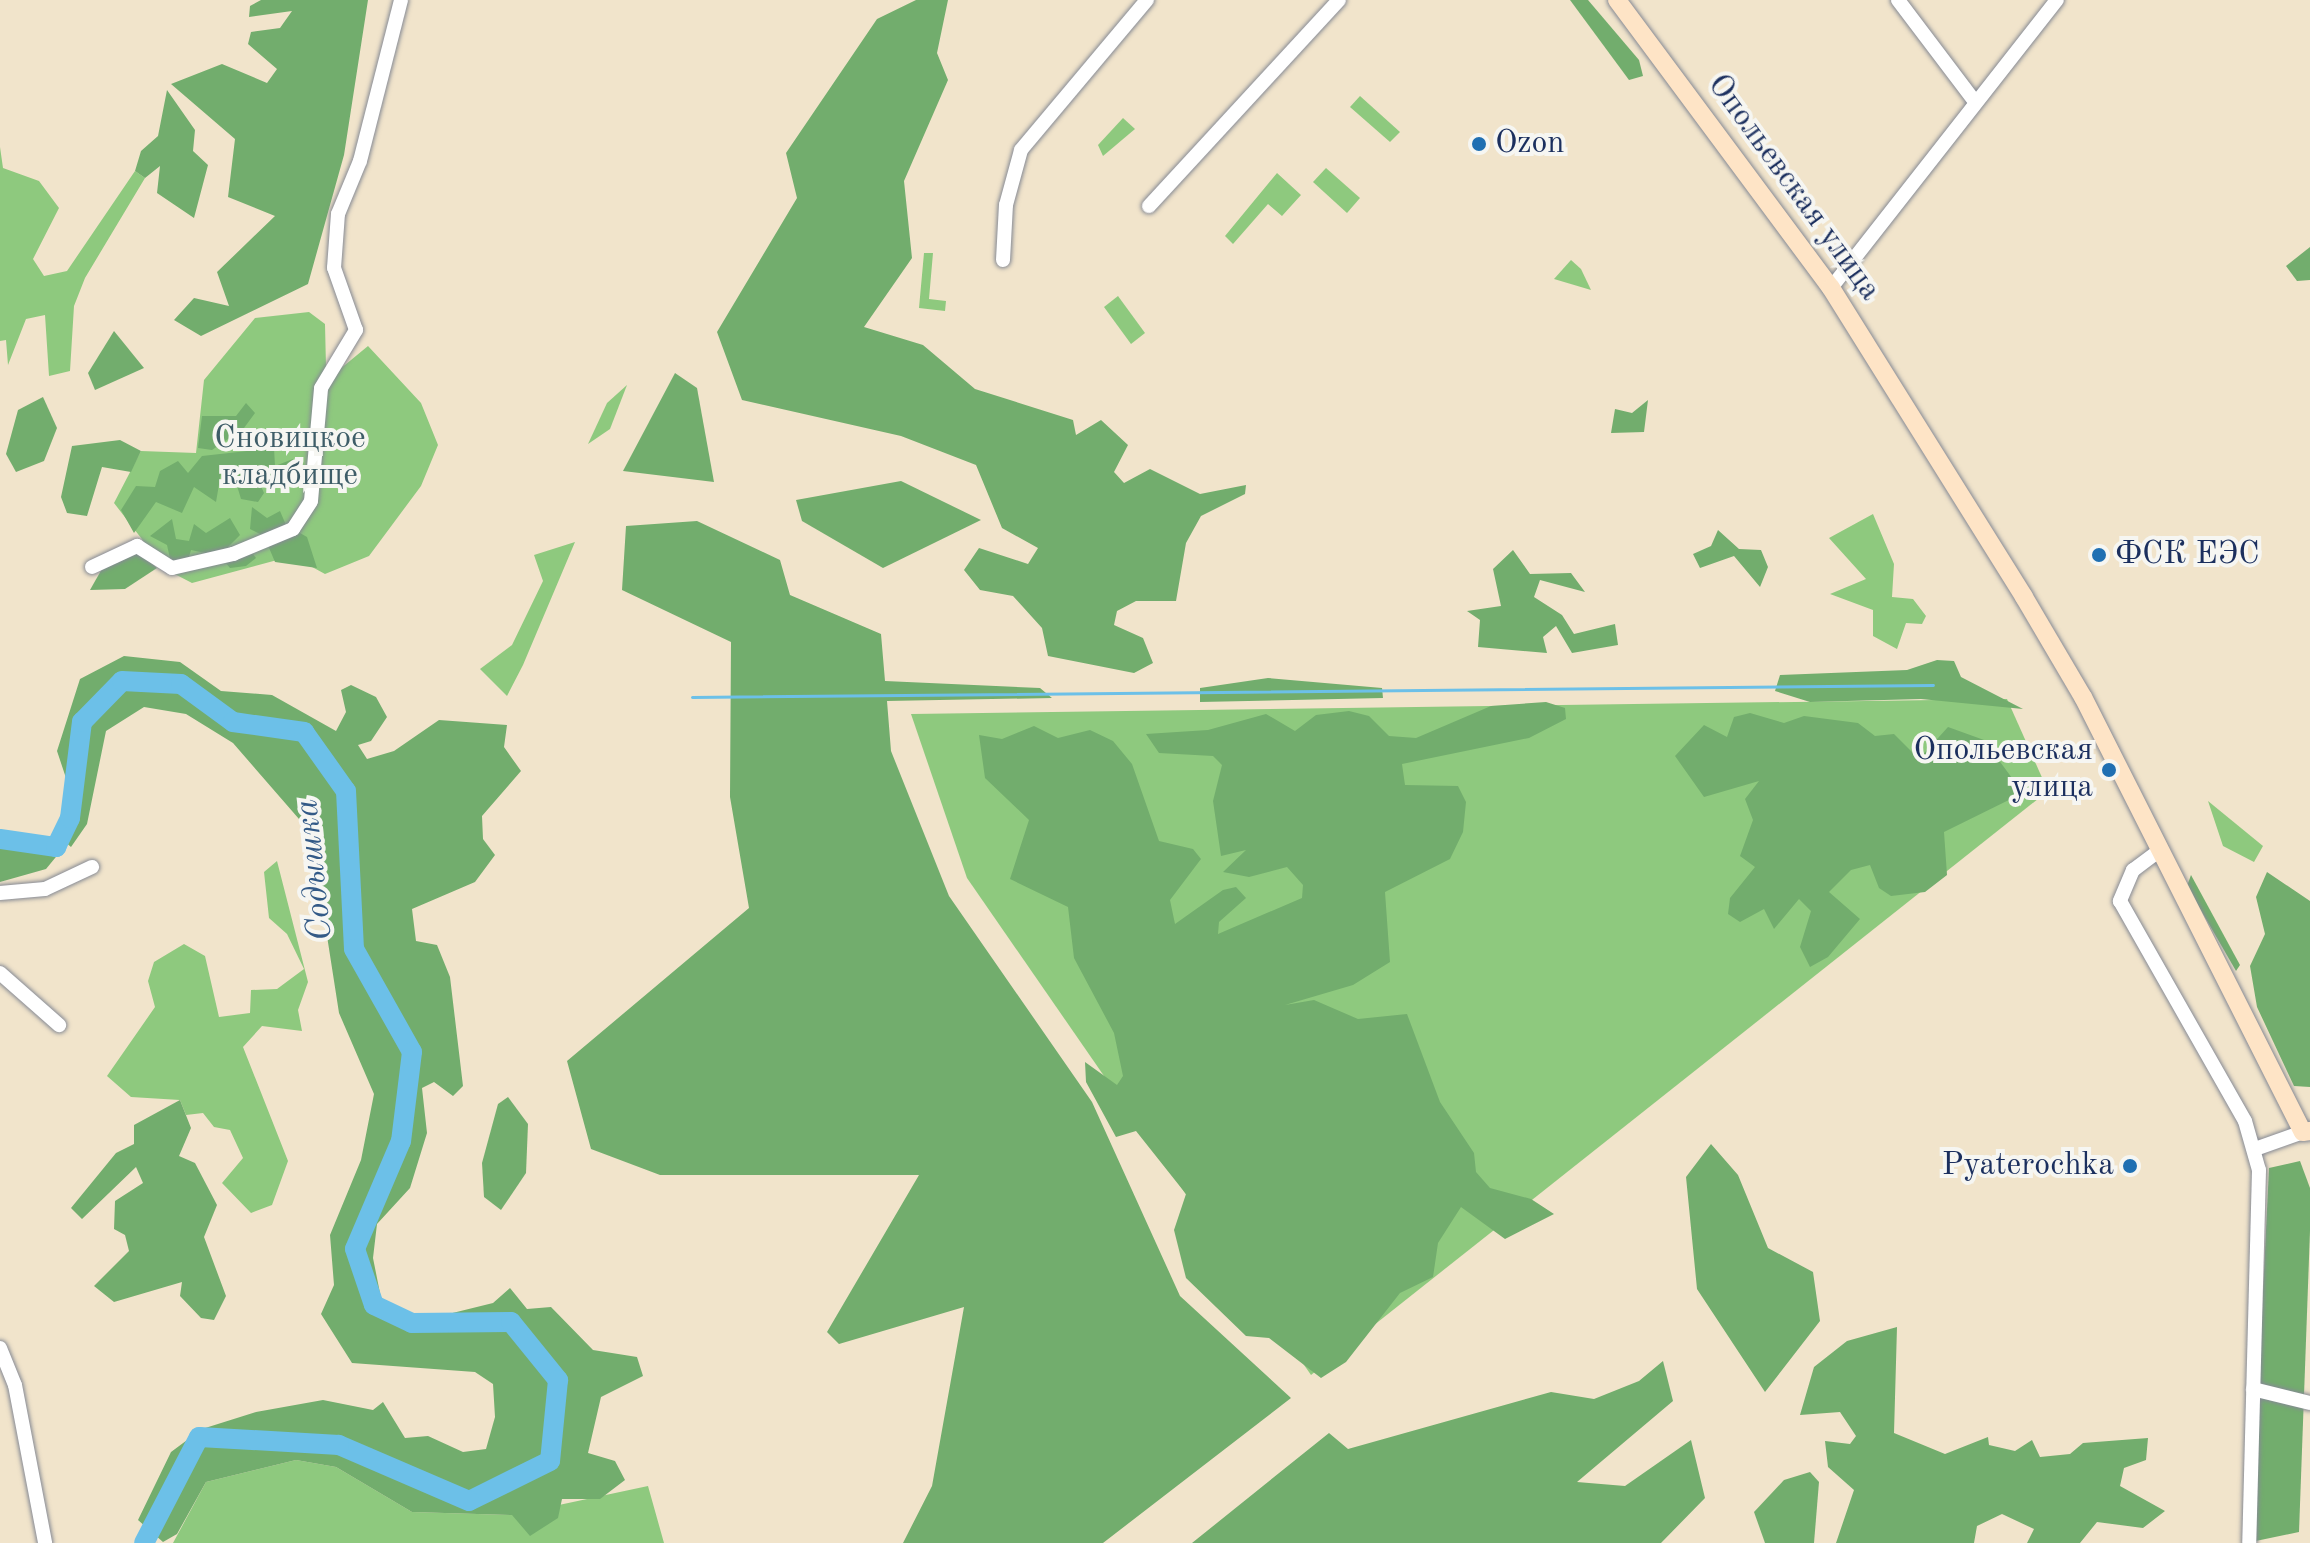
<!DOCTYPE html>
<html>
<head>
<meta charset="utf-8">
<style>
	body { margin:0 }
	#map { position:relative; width:2310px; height:1543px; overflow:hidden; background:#f1e4cb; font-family:"Old Standard TT",serif }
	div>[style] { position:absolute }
	.green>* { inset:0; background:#8ec97e }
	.forest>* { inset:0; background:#72ad6d }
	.stream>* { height:3px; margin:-1.5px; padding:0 1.5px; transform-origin:1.5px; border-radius:1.5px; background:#6cc0e8 }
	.river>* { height:20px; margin:-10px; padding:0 10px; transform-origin:10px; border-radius:10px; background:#6cc0e8 }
	.roads { filter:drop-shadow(0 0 2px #868a94) drop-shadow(0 0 2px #868a94) }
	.street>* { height:14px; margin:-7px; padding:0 7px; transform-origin:7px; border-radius:7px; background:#fff }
	.secondary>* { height:18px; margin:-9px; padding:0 9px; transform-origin:9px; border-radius:9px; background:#fee4c6 }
	.dots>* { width:22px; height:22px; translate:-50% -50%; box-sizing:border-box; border:4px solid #f6f6f2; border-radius:50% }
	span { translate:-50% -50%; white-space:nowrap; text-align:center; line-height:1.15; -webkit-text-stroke:8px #f6f6f2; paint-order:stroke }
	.poi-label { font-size:32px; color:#1b2f5e }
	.left { translate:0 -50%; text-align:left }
	.right { translate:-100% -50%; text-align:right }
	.street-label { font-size:32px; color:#1b2f5e }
	.park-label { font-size:32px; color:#3e5d68 }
	.water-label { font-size:34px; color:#335a87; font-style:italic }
</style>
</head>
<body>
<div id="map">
	<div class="green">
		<i style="clip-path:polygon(1360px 96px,1400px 132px,1390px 142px,1350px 107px)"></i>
		<i style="clip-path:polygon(1123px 118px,1135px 129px,1103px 156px,1098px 145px)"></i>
		<i style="clip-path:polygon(0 147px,3px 168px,39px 181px,59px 208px,33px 259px,44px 276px,67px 271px,135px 171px,145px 178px,85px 278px,74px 306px,70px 371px,49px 376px,45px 315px,26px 319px,8px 365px,6px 340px,0 341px)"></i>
		<i style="clip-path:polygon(1326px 168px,1360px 198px,1347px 213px,1313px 182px)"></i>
		<i style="clip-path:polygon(1277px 173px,1301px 195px,1282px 216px,1268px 204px,1233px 244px,1225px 236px)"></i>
		<i style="clip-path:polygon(924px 253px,933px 253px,929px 299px,946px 301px,945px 311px,919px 308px)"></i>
		<i style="clip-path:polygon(1571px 260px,1581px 269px,1591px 290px,1554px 279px)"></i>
		<i style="clip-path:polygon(1118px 296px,1145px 333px,1131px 344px,1104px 307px)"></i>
		<i style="clip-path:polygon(309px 312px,325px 324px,326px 367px,334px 374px,368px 346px,421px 403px,438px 445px,421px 486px,369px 556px,325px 574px,292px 556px,192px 583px,165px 569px,114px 503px,141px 451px,196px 453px,204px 380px,255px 318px)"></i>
		<i style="clip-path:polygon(627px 385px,610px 429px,588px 444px,607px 403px)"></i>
		<i style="clip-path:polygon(1873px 514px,1894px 564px,1892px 597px,1913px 599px,1926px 616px,1922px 624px,1906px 623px,1897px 649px,1873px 636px,1873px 610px,1830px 594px,1866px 579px,1829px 538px)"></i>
		<i style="clip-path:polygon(575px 542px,523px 665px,507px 696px,480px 669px,512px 645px,543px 581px,534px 555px)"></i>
		<i style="clip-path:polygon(2007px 699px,2048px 791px,1311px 1375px,967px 878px,911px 714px)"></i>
		<i style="clip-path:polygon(2208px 801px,2263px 846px,2254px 862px,2223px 846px)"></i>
		<i style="clip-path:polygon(277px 861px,308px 982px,298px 1010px,302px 1031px,262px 1026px,243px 1047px,288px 1161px,272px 1205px,251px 1213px,222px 1183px,243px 1158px,230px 1130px,214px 1127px,203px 1113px,186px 1115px,180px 1100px,131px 1097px,107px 1076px,155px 1007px,148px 981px,154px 962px,184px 944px,205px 956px,219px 1017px,250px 1013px,251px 990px,277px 989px,304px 969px,287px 934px,269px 918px,264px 872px)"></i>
		<i style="clip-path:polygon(296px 1460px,336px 1467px,412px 1512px,512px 1515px,648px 1486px,664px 1543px,173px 1543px,206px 1482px)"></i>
	</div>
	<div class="forest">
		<i style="clip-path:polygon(261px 0,368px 0,344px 155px,308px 284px,201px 336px,174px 320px,194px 298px,229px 306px,217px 272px,275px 216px,228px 197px,235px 139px,171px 84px,222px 64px,267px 83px,277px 69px,248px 44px,251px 32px,280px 28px,292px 11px,249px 17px,250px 6px)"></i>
		<i style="clip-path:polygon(916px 0,948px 0,937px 53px,948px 80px,904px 181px,912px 258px,864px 327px,923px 345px,975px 389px,1073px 420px,1076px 435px,1101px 420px,1128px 445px,1114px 472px,1124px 483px,1150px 469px,1200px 494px,1246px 485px,1245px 494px,1201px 516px,1186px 543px,1176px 601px,1136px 601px,1117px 611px,1114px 625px,1143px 638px,1153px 663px,1134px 673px,1048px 656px,1042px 628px,1013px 596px,980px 590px,964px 570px,979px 548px,1028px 564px,1038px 548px,1002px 528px,976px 465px,901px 436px,742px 400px,717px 332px,797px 198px,786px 153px,877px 19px)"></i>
		<i style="clip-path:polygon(1570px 0,1588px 0,1639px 60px,1643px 76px,1629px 80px)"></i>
		<i style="clip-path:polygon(167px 90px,195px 130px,193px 151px,208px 165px,194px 218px,157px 193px,160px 166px,145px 178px,135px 171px,141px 151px,158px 136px)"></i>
		<i style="clip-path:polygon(2310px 247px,2310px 280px,2297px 281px,2286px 266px)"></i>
		<i style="clip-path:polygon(114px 331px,144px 368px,95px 390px,88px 373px)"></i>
		<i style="clip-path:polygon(675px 373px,697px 388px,714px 482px,623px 471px)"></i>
		<i style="clip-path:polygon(43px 397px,57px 428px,44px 461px,16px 472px,6px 454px,18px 410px)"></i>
		<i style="clip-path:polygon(1648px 400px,1644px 432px,1611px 433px,1615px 409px,1632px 413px)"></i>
		<i style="clip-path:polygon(246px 403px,255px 413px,244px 428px,212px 450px,198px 448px,202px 416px,236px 416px)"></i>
		<i style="clip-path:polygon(120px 440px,141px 451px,131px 472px,102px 467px,87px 516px,67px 513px,61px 497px,72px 446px)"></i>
		<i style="clip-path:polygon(274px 448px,275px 466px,293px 459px,290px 472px,279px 485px,254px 470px,264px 493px,258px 502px,241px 499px,235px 479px,221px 473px,216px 502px,194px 487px,182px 513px,156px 502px,134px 533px,121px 510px,136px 486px,155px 487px,160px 471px,178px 461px,188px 473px,202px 456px)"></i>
		<i style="clip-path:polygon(901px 481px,981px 520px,883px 568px,802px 521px,796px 500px)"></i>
		<i style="clip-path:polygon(252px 507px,267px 518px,280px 511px,286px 525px,307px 537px,317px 568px,275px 562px,264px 536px,250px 529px)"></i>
		<i style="clip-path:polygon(230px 518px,240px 535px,226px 549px,250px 550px,256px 558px,246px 566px,230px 568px,220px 556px,191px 550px,186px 567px,171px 563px,167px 545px,150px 536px,172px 519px,176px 539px,189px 541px,194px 524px,206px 533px)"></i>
		<i style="clip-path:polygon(697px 521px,780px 560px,790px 595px,881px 634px,885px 681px,1040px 688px,1052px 698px,887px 701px,891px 751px,949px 896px,1092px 1102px,1180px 1296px,1291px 1398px,1103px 1543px,903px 1543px,932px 1486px,964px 1307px,839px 1344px,827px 1332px,919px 1175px,660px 1175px,591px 1149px,567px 1061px,749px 908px,730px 797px,731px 642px,622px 590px,626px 526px)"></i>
		<i style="clip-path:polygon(1718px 530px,1739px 549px,1761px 550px,1768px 567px,1760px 587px,1734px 556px,1700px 568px,1693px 554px,1711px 546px)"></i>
		<i style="clip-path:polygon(134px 548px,157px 568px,125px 589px,90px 590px,103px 567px)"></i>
		<i style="clip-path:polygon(1513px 550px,1530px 574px,1571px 573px,1585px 592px,1540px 580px,1534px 597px,1562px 615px,1574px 634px,1615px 624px,1618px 645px,1572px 653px,1556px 626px,1543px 637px,1547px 653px,1478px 647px,1480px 620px,1467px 611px,1501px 606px,1493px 569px)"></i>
		<i style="clip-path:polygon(124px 656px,180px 662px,221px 691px,272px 695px,336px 731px,346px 712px,341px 690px,351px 685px,376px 697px,387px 717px,371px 741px,358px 745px,367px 759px,394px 751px,439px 720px,507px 725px,504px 747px,521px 771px,482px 816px,483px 839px,495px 855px,475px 882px,412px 909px,416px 941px,437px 945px,450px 977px,463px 1086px,453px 1096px,434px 1082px,422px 1088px,427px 1133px,410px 1188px,377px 1224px,373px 1258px,381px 1298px,375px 1305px,412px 1323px,493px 1303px,510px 1288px,527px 1309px,551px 1307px,593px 1350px,637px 1357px,643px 1376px,601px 1397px,588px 1453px,615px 1461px,625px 1480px,600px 1499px,562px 1499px,558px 1518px,530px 1536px,512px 1515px,412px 1512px,336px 1467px,296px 1460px,206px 1482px,177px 1534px,163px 1542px,138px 1520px,171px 1452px,202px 1429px,256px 1412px,323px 1400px,373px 1410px,383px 1402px,405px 1438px,428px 1436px,463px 1452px,486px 1449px,495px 1417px,493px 1384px,475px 1372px,352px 1363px,321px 1314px,334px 1285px,330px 1235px,361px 1160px,374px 1094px,339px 1013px,313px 846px,299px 819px,233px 743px,186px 714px,144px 707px,106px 731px,87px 824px,71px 847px,64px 841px,79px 817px,57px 751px,80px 679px)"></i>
		<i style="clip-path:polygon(1937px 660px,1954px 661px,1961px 677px,2023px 709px,1921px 699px,1810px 702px,1775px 691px,1780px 675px,1907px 670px)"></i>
		<i style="clip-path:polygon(1268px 678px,1382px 688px,1383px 698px,1200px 702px,1200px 688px)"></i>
		<i style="clip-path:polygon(1546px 702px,1565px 708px,1566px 719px,1529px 738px,1402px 764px,1405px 785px,1458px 786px,1466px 802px,1463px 832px,1450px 859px,1385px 892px,1390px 962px,1353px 985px,1285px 1005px,1314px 1000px,1358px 1019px,1407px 1014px,1440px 1102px,1474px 1153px,1476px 1172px,1490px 1188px,1531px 1199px,1554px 1214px,1505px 1239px,1461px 1207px,1438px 1243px,1433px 1277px,1400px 1293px,1346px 1362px,1321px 1378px,1269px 1338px,1246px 1336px,1186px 1278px,1174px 1230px,1186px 1194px,1136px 1131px,1116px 1137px,1086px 1082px,1085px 1062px,1117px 1085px,1123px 1076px,1114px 1033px,1074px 958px,1068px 907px,1010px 879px,1029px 820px,985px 778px,979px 735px,1002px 739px,1034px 726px,1058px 738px,1090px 730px,1113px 741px,1132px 764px,1159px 841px,1193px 849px,1201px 859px,1170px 900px,1175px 924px,1223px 890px,1236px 887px,1246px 898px,1219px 922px,1218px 934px,1302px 898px,1303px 885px,1287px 867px,1249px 877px,1223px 872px,1246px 850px,1221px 856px,1213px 801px,1222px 765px,1213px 756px,1159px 753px,1146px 734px,1208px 730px,1266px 714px,1295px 731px,1316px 715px,1349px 711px,1369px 716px,1389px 736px,1416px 738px,1491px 706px)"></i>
		<i style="clip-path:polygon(1750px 713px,1784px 723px,1804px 716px,1858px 723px,1875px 736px,1894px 734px,1919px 759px,1948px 727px,1984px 740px,2023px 793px,1944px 832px,1947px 875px,1925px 892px,1891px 896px,1879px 888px,1870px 865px,1851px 870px,1829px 892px,1860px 919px,1828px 957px,1810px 967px,1800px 947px,1811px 911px,1799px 899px,1774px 929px,1764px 909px,1740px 922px,1728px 914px,1730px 898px,1755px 867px,1740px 856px,1753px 820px,1745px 799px,1759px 781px,1704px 797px,1675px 756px,1704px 725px,1727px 737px,1734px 717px)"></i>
		<i style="clip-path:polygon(0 829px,6px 833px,60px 852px,46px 869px,0 882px)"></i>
		<i style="clip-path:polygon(2267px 872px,2310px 901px,2310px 1087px,2294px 1086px,2257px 1007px,2250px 966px,2265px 934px,2256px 897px)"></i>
		<i style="clip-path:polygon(2191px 875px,2240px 965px,2236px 971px,2187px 886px)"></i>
		<i style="clip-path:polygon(508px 1097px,528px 1124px,526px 1173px,501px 1210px,484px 1197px,482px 1163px,498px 1104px)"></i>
		<i style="clip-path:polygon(180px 1100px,191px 1128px,179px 1156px,195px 1163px,217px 1205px,204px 1237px,226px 1296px,214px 1320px,201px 1318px,180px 1296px,182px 1282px,114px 1302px,94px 1286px,129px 1251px,125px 1235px,114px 1229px,115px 1201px,143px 1183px,136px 1167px,82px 1219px,71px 1208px,116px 1153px,134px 1144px,134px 1125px)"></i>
		<i style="clip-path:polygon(1711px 1144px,1738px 1175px,1768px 1248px,1813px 1272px,1820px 1321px,1765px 1392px,1697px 1289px,1686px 1177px)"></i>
		<i style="clip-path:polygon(2300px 1161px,2310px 1188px,2310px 1231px,2299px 1532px,2251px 1542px,2269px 1168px)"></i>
		<i style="clip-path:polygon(1897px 1327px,1894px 1433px,1945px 1454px,1988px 1437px,1989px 1445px,2015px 1451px,2032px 1440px,2040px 1457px,2070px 1454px,2083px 1443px,2148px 1438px,2146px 1460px,2124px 1468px,2120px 1486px,2165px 1511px,2143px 1528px,2097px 1522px,2080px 1543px,2027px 1543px,2034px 1529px,2002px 1514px,1977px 1526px,1974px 1543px,1836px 1543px,1854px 1490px,1828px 1467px,1825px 1441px,1850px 1444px,1856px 1436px,1840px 1412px,1800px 1415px,1814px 1367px,1847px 1341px)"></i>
		<i style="clip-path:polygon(1663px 1361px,1673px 1401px,1577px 1482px,1625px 1486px,1691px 1440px,1705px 1498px,1661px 1543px,1192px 1543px,1329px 1433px,1348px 1449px,1551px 1392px,1594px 1399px,1639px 1381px)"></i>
		<i style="clip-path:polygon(1810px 1472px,1819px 1482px,1814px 1543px,1765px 1543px,1754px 1512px,1784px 1480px)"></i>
	</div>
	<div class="stream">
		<i style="left:692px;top:697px;width:1241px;rotate:-0.55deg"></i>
	</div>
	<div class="river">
		<i style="left:0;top:839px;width:57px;rotate:8.1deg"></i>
		<i style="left:56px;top:847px;width:32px;rotate:-64deg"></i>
		<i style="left:70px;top:818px;width:97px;rotate:-82.9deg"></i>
		<i style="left:82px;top:722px;width:57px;rotate:-45.7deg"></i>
		<i style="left:122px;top:681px;width:59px;rotate:2.9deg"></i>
		<i style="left:181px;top:684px;width:64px;rotate:36.2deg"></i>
		<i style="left:233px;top:722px;width:72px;rotate:8deg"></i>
		<i style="left:304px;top:732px;width:72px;rotate:54.6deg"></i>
		<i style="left:346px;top:791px;width:158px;rotate:87.1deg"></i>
		<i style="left:354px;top:949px;width:118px;rotate:60.6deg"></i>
		<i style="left:412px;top:1052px;width:90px;rotate:97deg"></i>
		<i style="left:401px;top:1141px;width:117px;rotate:113.1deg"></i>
		<i style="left:355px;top:1249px;width:59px;rotate:71.3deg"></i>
		<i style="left:374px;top:1305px;width:42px;rotate:25.3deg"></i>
		<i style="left:412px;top:1323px;width:99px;rotate:-0.6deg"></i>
		<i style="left:511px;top:1322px;width:75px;rotate:51deg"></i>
		<i style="left:558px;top:1380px;width:81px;rotate:95.6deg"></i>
		<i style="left:550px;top:1461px;width:90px;rotate:153.7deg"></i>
		<i style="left:469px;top:1501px;width:142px;rotate:-156.7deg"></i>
		<i style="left:339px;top:1445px;width:140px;rotate:-176.7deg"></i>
		<i style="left:199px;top:1437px;width:119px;rotate:117.4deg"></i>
	</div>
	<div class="roads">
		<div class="street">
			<i style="left:1898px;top:0;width:124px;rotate:52.9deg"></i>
			<i style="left:1149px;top:206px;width:280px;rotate:-47.3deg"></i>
			<i style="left:1003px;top:260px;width:55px;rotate:-86.9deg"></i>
			<i style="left:1006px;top:205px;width:57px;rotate:-74.7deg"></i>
			<i style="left:1021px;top:150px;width:196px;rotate:-50deg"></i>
			<i style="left:1831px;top:288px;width:366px;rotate:-51.9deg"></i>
			<i style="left:92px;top:567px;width:50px;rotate:-25deg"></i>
			<i style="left:137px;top:546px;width:41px;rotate:32.2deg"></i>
			<i style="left:172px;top:568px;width:63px;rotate:-12.9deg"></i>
			<i style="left:233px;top:554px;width:65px;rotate:-22.6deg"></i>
			<i style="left:293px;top:529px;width:33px;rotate:-57deg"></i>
			<i style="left:311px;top:501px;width:113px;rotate:-84.9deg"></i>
			<i style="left:321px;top:388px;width:68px;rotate:-58.9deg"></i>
			<i style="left:356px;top:330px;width:66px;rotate:-109.5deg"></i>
			<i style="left:334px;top:268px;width:54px;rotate:-85.8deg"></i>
			<i style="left:338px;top:214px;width:57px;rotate:-67.5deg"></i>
			<i style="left:360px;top:161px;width:166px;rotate:-75.7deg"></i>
			<i style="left:2160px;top:850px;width:34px;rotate:143deg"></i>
			<i style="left:2133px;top:870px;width:34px;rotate:113deg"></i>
			<i style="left:2120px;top:901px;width:253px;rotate:60.4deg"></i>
			<i style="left:2245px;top:1121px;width:51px;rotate:74.1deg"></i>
			<i style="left:2259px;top:1170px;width:373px;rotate:91.5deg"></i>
			<i style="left:0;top:893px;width:45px;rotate:-5.1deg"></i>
			<i style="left:45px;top:889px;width:52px;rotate:-25.1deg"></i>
			<i style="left:0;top:973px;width:79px;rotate:41.4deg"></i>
			<i style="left:2255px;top:1149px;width:51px;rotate:-19.5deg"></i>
			<i style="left:0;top:1348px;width:40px;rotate:68deg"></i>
			<i style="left:15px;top:1385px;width:161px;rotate:79.2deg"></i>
			<i style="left:2253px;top:1389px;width:59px;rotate:13.8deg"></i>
		</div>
		<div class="secondary">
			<i style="left:1617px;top:0;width:359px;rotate:53.4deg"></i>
			<i style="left:1831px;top:288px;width:364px;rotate:58deg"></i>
			<i style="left:2024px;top:597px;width:116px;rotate:59.5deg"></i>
			<i style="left:2083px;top:697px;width:487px;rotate:63.2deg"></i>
			<i style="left:2303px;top:1132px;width:7px;rotate:-8deg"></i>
		</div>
	</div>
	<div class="dots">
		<i style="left:1479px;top:144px;background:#1f6fb2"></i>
		<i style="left:2099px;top:555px;background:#1f6fb2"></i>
		<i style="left:2109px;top:770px;background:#1f6fb2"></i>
		<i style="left:2130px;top:1166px;background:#1f6fb2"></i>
	</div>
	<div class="poi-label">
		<span class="left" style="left:1495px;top:144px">Ozon</span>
		<span class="left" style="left:2115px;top:555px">ФСК ЕЭС</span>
		<span class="right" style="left:2093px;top:770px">Опольевская<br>улица</span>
		<span class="right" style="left:2114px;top:1166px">Pyaterochka</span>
	</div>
	<div class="street-label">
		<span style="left:1793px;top:188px;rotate:54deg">Опольевская улица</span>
	</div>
	<div class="park-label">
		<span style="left:290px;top:458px">Сновицкое<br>кладбище</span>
	</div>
	<div class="water-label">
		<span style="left:315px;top:870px;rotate:-96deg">Содышка</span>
	</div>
</div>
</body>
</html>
